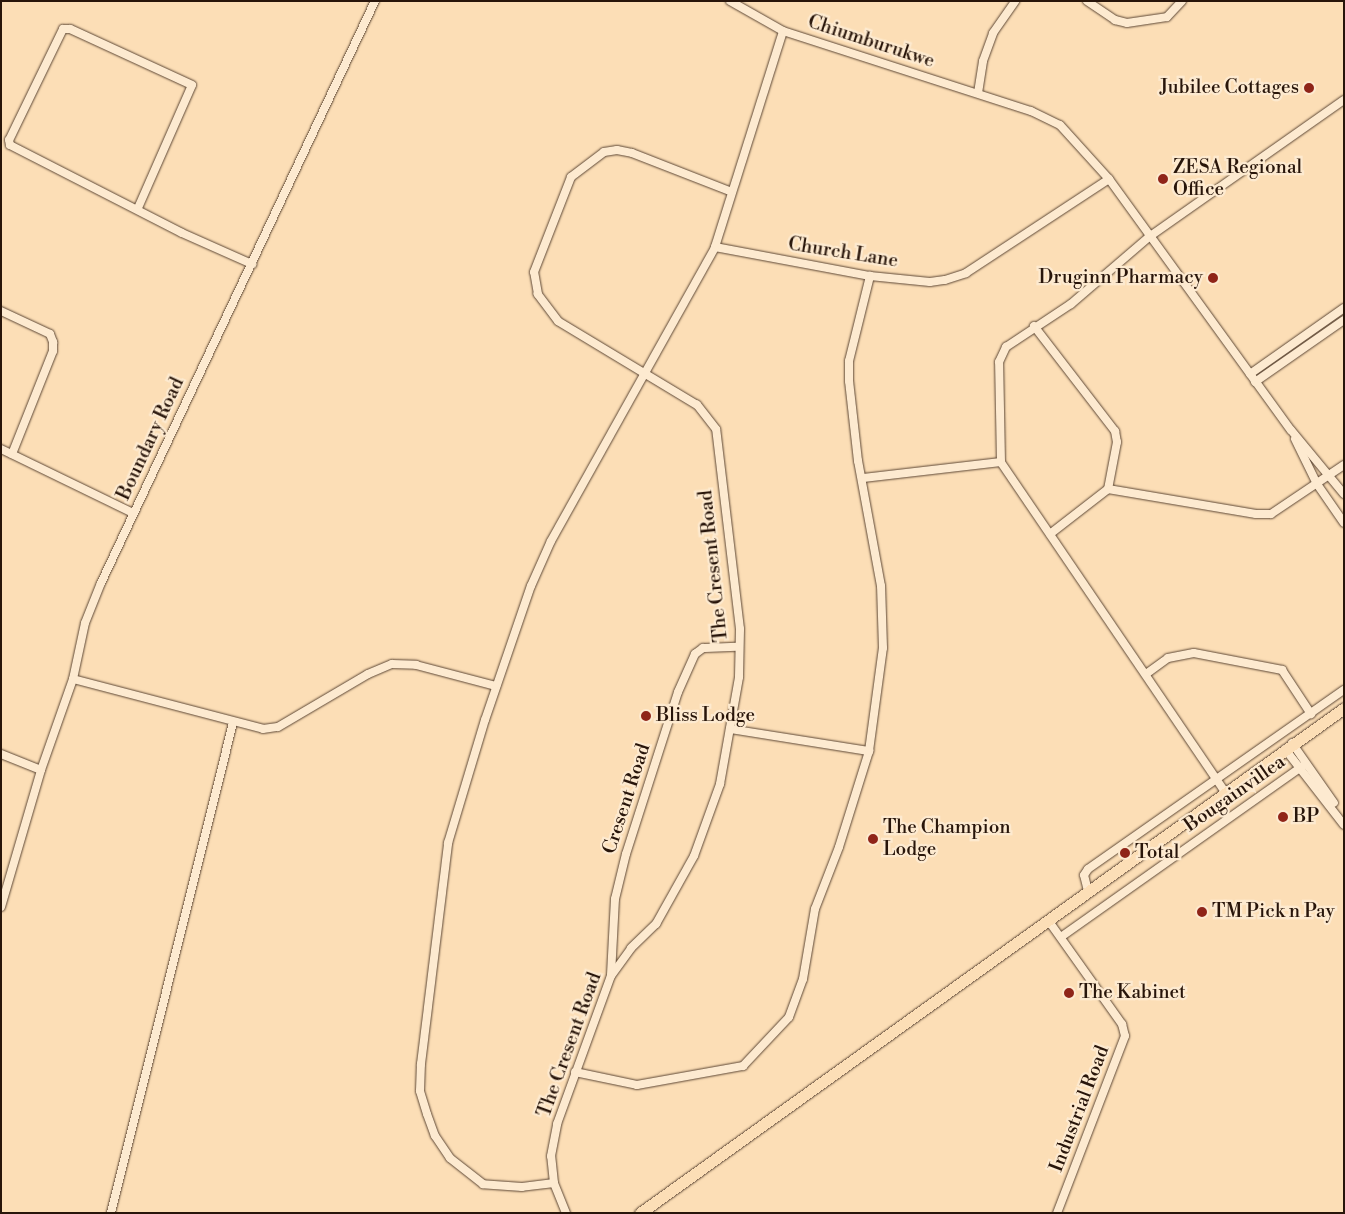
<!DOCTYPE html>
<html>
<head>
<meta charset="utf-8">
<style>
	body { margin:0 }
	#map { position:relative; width:1345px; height:1214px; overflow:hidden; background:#fcdeb6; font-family:"Libre Bodoni",serif }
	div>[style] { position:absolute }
	.roads { filter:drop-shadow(0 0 1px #5d4735) drop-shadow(0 0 1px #5d4735) }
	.minor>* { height:8px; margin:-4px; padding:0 4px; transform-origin:4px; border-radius:4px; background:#fdead0 }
	.highway>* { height:11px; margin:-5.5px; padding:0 5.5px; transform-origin:5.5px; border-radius:5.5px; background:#fcdeb6 }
	.dots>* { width:14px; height:14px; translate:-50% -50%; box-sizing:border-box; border:2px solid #fdead0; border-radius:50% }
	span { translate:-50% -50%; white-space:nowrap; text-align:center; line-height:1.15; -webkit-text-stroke:4.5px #fdead0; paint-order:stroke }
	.street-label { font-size:19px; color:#28150a }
	.poi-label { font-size:19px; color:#28150a }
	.right { translate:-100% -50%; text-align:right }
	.left { translate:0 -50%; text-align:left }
	.frame { position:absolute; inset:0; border:2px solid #28150a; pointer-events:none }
</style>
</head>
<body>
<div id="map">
	<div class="roads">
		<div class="minor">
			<i style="left:730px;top:1px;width:61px;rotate:29.5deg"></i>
			<i style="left:783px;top:31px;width:261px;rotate:17.9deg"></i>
			<i style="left:1031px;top:111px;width:32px;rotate:26deg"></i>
			<i style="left:1060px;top:125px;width:73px;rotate:47.8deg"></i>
			<i style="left:1109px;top:179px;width:310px;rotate:54.1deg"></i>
			<i style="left:1291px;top:430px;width:83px;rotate:50.4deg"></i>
			<i style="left:1087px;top:1px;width:34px;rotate:34deg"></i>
			<i style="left:1115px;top:20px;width:12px;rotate:14deg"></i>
			<i style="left:1127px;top:23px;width:40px;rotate:-8.5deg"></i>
			<i style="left:1167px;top:17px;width:22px;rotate:-47deg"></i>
			<i style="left:978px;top:93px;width:32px;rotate:-81deg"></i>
			<i style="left:983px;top:61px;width:30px;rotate:-70deg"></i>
			<i style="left:993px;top:33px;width:39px;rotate:-55deg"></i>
			<i style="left:138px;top:208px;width:134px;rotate:-66.3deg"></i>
			<i style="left:192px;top:85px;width:134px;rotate:-155.3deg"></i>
			<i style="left:70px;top:29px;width:7px;rotate:180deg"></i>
			<i style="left:63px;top:29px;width:123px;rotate:115.9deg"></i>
			<i style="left:9px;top:140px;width:5px;rotate:79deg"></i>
			<i style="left:10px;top:145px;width:193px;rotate:27.1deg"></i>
			<i style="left:182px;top:233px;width:77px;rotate:23.9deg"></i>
			<i style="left:715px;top:247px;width:158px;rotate:10.6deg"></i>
			<i style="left:870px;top:276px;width:60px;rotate:5.7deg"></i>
			<i style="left:930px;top:282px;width:15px;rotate:-8deg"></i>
			<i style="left:945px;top:280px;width:22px;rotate:-18deg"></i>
			<i style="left:966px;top:273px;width:171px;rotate:-33.3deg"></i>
			<i style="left:1px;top:311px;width:54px;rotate:25.1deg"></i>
			<i style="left:50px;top:334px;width:9px;rotate:69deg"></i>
			<i style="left:53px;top:342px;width:9px;rotate:90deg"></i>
			<i style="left:53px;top:351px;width:111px;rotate:111.7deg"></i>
			<i style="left:1034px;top:326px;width:133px;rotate:52.4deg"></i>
			<i style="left:1115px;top:431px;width:11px;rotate:80deg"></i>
			<i style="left:1117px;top:442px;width:48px;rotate:100.8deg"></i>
			<i style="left:1250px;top:374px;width:115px;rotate:-35.1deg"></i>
			<i style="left:1255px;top:382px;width:108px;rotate:-34.9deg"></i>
			<i style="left:1295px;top:439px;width:50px;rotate:63.9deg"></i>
			<i style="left:1317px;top:484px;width:47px;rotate:55.3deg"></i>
			<i style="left:1px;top:449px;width:147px;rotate:25.9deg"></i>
			<i style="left:863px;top:478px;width:139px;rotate:-6.6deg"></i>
			<i style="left:1050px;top:534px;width:73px;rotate:-37.8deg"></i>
			<i style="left:1108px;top:489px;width:150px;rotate:9.6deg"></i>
			<i style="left:1256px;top:514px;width:15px"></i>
			<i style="left:1271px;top:514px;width:88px;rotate:-33.9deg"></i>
			<i style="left:1146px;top:674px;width:27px;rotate:-36deg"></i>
			<i style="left:1168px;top:658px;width:26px;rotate:-11deg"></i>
			<i style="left:1194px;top:653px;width:90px;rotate:10.9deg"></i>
			<i style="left:1282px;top:670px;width:53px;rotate:56.6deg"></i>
			<i style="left:73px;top:679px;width:196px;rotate:14.7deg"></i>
			<i style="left:263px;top:729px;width:15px;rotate:-8deg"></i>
			<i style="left:278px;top:727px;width:104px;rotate:-30.5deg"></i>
			<i style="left:368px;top:674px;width:26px;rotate:-23deg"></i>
			<i style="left:392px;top:664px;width:24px;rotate:2deg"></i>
			<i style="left:416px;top:665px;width:83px;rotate:14.7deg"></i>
			<i style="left:730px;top:729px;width:141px;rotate:9deg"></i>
			<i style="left:1292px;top:743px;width:73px;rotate:55deg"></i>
			<i style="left:1285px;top:749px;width:96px;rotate:52.2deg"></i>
			<i style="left:1px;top:754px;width:43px;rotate:21.8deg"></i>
			<i style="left:1225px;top:792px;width:399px;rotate:-124.2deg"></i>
			<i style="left:1001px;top:462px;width:100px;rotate:-91.1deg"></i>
			<i style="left:999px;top:362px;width:17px;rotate:-65deg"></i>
			<i style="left:1006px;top:347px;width:78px;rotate:-33.5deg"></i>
			<i style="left:1071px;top:304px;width:103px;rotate:-40.7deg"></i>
			<i style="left:1149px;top:237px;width:238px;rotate:-35.1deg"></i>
			<i style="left:1088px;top:891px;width:16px;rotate:-104deg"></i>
			<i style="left:1084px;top:875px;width:7px;rotate:-56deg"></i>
			<i style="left:1088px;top:869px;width:312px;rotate:-35deg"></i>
			<i style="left:1px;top:907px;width:143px;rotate:-73.7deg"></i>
			<i style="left:41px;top:770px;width:96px;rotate:-70.6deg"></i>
			<i style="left:73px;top:679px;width:57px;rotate:-77.9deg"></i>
			<i style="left:85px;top:623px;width:43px;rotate:-68.2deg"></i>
			<i style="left:101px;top:583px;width:643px;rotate:-64.79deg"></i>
			<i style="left:1048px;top:920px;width:128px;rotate:54.6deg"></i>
			<i style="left:1122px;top:1024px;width:12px;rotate:76deg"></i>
			<i style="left:1125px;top:1036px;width:190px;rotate:111deg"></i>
			<i style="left:1061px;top:937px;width:299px;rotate:-35.3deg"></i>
			<i style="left:611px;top:975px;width:76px;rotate:-87deg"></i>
			<i style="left:615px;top:899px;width:46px;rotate:-76.3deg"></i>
			<i style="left:626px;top:854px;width:170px;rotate:-72.2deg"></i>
			<i style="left:678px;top:692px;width:42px;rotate:-65.9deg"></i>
			<i style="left:695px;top:654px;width:10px;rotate:-37deg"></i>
			<i style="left:703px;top:648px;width:36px;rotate:-2deg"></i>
			<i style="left:575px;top:1072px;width:63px;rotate:11.8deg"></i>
			<i style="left:637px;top:1085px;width:108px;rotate:-10.2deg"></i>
			<i style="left:743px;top:1066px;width:67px;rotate:-46.8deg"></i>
			<i style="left:789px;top:1017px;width:40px;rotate:-69.8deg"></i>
			<i style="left:803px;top:979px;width:71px;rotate:-80.3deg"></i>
			<i style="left:815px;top:909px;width:66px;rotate:-68.8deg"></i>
			<i style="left:839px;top:847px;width:101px;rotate:-72.6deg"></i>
			<i style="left:869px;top:751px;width:104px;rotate:-82.3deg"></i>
			<i style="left:883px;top:648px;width:62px;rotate:-91.8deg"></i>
			<i style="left:881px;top:586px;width:127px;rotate:-100.4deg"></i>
			<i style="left:858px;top:461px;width:81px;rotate:-96.4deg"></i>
			<i style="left:849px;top:381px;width:20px;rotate:-90deg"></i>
			<i style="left:849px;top:361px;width:88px;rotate:-76.1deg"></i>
			<i style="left:554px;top:1183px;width:32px;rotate:173deg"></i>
			<i style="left:522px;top:1187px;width:39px;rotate:-176deg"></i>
			<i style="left:483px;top:1184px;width:42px;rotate:-141.8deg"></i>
			<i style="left:450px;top:1158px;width:27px;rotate:-124deg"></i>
			<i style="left:435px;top:1136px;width:23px;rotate:-110deg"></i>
			<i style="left:427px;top:1114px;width:24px;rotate:-107deg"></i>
			<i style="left:420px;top:1091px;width:27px;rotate:-88deg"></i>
			<i style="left:421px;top:1064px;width:223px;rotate:-83deg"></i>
			<i style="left:448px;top:843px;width:128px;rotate:-73.3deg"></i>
			<i style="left:485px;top:720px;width:142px;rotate:-71.1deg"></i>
			<i style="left:531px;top:586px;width:49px;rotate:-66deg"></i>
			<i style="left:551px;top:541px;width:337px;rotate:-60.8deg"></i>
			<i style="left:715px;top:247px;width:226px;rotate:-72.5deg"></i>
			<i style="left:111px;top:1213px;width:505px;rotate:-76.02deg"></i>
			<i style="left:566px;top:1213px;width:32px;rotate:-112deg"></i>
			<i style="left:554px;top:1183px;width:27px;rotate:-96deg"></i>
			<i style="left:551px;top:1156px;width:33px;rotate:-79deg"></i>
			<i style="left:557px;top:1124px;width:158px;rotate:-70deg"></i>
			<i style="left:611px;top:976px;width:34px;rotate:-54deg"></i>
			<i style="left:631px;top:948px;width:35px;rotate:-44deg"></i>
			<i style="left:656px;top:924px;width:78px;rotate:-60.8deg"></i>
			<i style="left:694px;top:856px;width:77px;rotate:-70.1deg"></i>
			<i style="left:720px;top:784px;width:109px;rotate:-79.9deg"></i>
			<i style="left:739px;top:677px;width:48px;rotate:-88.8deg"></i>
			<i style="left:740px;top:629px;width:201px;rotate:-96.8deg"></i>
			<i style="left:716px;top:429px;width:31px;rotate:-128deg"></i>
			<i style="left:697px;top:405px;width:162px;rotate:-148.9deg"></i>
			<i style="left:558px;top:321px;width:34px;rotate:-127deg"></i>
			<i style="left:538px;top:294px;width:22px;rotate:-100deg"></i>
			<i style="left:534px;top:272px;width:102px;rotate:-68.7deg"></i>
			<i style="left:571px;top:177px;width:41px;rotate:-37.1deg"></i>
			<i style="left:604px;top:152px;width:13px;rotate:-9deg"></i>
			<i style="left:617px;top:150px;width:15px;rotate:11deg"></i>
			<i style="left:632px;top:153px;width:107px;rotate:21.3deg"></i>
		</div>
		<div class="highway">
			<i style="left:640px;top:1213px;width:866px;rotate:-35.65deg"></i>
		</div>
	</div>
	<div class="dots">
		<i style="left:1309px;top:88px;background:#8f2418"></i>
		<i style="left:1163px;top:179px;background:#8f2418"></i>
		<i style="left:1213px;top:278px;background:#8f2418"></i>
		<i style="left:646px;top:716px;background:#8f2418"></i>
		<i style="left:1283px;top:817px;background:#8f2418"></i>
		<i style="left:873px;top:839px;background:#8f2418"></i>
		<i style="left:1125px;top:853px;background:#8f2418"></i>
		<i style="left:1202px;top:912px;background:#8f2418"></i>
		<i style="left:1069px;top:993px;background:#8f2418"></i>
	</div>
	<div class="street-label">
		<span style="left:871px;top:42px;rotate:18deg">Chiumburukwe</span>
		<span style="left:843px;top:253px;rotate:9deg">Church Lane</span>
		<span style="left:151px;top:439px;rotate:-65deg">Boundary Road</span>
		<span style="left:714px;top:566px;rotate:-96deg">The Cresent Road</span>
		<span style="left:1235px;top:794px;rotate:-35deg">Bougainvillea</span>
		<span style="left:627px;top:799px;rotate:-72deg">Cresent Road</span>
		<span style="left:570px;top:1045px;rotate:-70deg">The Cresent Road</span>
		<span style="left:1080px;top:1109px;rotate:-69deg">Industrial Road</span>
	</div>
	<div class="poi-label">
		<span class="right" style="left:1299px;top:88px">Jubilee Cottages</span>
		<span class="left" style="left:1173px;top:179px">ZESA Regional<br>Office</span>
		<span class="right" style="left:1203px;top:278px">Druginn Pharmacy</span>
		<span class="left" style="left:656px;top:716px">Bliss Lodge</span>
		<span class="left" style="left:1293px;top:817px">BP</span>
		<span class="left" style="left:883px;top:839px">The Champion<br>Lodge</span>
		<span class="left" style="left:1135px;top:853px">Total</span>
		<span class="left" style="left:1212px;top:912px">TM Pick n Pay</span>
		<span class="left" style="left:1079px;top:993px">The Kabinet</span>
	</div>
	<div class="frame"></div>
</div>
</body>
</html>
